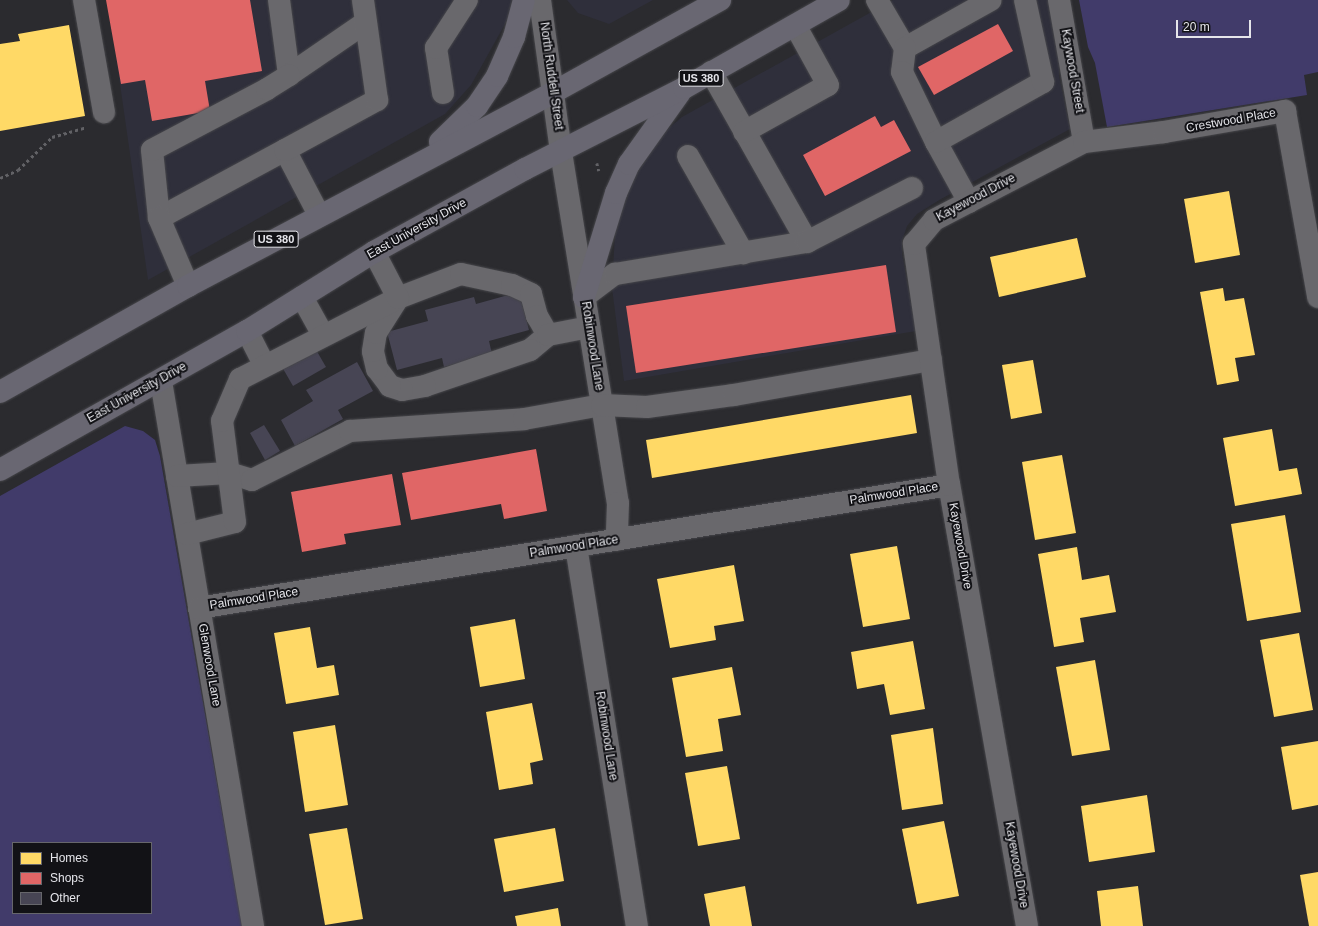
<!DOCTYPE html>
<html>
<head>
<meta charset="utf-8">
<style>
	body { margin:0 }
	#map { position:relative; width:1318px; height:926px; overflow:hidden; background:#2b2b2f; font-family:Helvetica,sans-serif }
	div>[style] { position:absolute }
	.built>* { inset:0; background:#2f2f3b }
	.green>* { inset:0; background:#413b6a }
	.homes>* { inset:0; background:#ffd966 }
	.shops>* { inset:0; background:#e06666 }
	.building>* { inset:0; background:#474554 }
	.path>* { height:2.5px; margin-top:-1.25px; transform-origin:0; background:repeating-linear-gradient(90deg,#626266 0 3px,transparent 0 6px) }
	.roads { filter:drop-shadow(0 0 1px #46464a) drop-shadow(0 0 1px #46464a) }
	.minor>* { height:22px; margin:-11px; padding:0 11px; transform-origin:11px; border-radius:11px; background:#69686c }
	.major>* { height:22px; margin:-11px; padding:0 11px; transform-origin:11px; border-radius:11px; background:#696772 }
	span { translate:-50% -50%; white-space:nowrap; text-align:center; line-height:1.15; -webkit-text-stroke:4px #121216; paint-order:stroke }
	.shield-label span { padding:1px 3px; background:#121216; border:1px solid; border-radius:3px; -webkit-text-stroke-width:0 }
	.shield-label { font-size:11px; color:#e5e5ea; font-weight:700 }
	.street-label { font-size:12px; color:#e5e5ea }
	.legend { position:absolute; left:12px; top:842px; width:140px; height:72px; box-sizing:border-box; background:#121216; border:1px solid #66666b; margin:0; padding:5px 7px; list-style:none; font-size:12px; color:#e5e5ea }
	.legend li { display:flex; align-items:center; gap:8px; height:20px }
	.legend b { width:20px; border:1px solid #66666b }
	.scale { position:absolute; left:1176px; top:20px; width:75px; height:18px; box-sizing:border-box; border:2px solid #e5e5ea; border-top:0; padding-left:5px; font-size:12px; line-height:14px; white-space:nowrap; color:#e5e5ea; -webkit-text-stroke:3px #121216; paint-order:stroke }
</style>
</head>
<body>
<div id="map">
	<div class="built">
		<i style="clip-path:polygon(108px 0,512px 0,510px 15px,471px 85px,445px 114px,148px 280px)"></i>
		<i style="clip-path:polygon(567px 0,653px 0,609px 24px,578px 13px)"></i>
		<i style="clip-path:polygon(893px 0,1052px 0,1059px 36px,1059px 76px,1070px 129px,941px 199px,917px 214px,907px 226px,902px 241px,902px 254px,916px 331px,624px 381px,612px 288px,615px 234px,622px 200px,642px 162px,668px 129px,682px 117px)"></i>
	</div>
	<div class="green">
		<i style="clip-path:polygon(1079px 0,1318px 0,1318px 72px,1304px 75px,1307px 95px,1107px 127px,1095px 63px,1088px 47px)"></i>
		<i style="clip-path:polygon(evenodd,125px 426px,143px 431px,155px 440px,160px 456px,242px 926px,0 926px,0 496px,125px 426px,13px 843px,151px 843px,151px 913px,13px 913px,13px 843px)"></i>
	</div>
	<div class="homes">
		<i style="clip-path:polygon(69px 25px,85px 116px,0 131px,0 44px,20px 41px,18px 34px)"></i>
		<i style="clip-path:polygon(1229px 191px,1240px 255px,1195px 263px,1184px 199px)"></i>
		<i style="clip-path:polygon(1077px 238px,1086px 277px,999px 297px,990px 257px)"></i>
		<i style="clip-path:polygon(1223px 288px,1225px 301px,1244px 298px,1255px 355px,1235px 358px,1239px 381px,1217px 385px,1200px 292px)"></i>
		<i style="clip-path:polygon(1033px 360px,1042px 413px,1011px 419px,1002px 365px)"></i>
		<i style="clip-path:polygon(911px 395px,917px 433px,652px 478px,646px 440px)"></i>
		<i style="clip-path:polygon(1272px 429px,1279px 471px,1297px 468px,1302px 494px,1235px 506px,1223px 438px)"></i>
		<i style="clip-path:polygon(1062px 455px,1076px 533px,1035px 540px,1022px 462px)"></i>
		<i style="clip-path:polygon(1285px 515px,1301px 612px,1247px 621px,1231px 524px)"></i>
		<i style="clip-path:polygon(897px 546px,910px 619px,863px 627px,850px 554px)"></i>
		<i style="clip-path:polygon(1077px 547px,1082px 580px,1109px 575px,1116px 612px,1080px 618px,1084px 642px,1054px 647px,1038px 554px)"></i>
		<i style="clip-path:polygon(734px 565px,744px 621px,714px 626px,716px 640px,670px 648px,657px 579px)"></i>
		<i style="clip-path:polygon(515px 619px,525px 679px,480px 687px,470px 627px)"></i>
		<i style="clip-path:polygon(310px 627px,317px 668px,334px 665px,339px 695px,286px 704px,274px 633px)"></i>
		<i style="clip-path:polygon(1299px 633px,1313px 710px,1274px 717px,1260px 640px)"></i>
		<i style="clip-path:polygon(913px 641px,925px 709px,890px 715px,884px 684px,857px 689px,851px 652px)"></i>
		<i style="clip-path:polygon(1095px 660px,1110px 750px,1072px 756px,1056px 667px)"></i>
		<i style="clip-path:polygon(732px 667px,741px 715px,718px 719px,723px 751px,686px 757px,672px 678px)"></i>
		<i style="clip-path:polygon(532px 703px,543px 760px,530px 763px,533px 784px,499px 790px,486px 712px)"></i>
		<i style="clip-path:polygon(335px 725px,348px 805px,305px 812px,293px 732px)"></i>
		<i style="clip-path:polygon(933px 728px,943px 804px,902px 810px,891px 735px)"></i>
		<i style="clip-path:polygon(1318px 741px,1318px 805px,1292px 810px,1281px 747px)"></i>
		<i style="clip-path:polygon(727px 766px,740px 839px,698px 846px,685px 773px)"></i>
		<i style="clip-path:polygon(1147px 795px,1155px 852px,1089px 862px,1081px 806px)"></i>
		<i style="clip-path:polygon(944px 821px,959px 896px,917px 904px,902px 829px)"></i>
		<i style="clip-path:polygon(347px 828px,363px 919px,325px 925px,309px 834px)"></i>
		<i style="clip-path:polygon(555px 828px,564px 881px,504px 892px,494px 839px)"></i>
		<i style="clip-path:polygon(1318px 872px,1318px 926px,1309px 926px,1300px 875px)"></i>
		<i style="clip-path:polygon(745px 886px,752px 926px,710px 926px,704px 894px)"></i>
		<i style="clip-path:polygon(1138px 886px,1143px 926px,1101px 926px,1097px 891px)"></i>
		<i style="clip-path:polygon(558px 908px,561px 926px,517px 926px,515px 916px)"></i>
	</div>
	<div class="shops">
		<i style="clip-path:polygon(106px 0,250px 0,262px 71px,205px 81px,210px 111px,152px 121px,145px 80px,121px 84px)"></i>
		<i style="clip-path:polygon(998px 24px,1013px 51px,934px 95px,918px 67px)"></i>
		<i style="clip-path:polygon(875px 116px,881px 127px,894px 120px,911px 151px,825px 196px,803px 155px)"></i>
		<i style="clip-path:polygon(886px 265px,896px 332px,636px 373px,626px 306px)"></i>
		<i style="clip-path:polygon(536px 449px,547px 511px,504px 519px,501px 504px,411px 520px,402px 473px)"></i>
		<i style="clip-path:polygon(392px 474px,401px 525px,344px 534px,346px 544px,302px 552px,291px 492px)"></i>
	</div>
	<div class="building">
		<i style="clip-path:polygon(519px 292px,529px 330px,489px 341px,492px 354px,444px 367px,442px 358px,397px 370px,387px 332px,428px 321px,425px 310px,474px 297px,476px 304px)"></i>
		<i style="clip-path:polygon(315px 348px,326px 367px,293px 386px,282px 367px)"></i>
		<i style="clip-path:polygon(357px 362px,373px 391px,338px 410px,343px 419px,295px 446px,281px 420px,313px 401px,306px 390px)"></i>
		<i style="clip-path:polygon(264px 425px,280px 451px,265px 460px,250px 433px)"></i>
	</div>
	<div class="path">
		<i style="left:597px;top:163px;width:8px;rotate:76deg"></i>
		<i style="left:0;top:178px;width:20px;rotate:-24deg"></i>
		<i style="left:18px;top:170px;width:47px;rotate:-44.1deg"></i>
		<i style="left:52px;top:137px;width:35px;rotate:-16deg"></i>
	</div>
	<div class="roads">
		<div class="minor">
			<i style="left:84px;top:0;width:114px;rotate:79.9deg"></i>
			<i style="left:279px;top:0;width:76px;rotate:82.4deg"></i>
			<i style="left:289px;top:75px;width:93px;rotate:-34.5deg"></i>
			<i style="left:540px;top:0;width:153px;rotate:82.1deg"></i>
			<i style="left:561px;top:152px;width:356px;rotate:80.8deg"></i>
			<i style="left:618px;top:503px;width:37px;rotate:92deg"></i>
			<i style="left:877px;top:0;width:56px;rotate:59.7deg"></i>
			<i style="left:905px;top:48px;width:98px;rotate:-29.2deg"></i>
			<i style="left:1059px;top:0;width:144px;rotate:80deg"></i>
			<i style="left:905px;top:48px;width:24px;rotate:97deg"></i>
			<i style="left:902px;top:72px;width:78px;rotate:64.1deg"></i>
			<i style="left:711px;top:72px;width:195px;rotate:60.5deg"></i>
			<i style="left:443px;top:93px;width:46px;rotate:-98.8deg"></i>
			<i style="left:436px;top:48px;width:57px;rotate:-57.1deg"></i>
			<i style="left:744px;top:132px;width:96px;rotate:-29.2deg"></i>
			<i style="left:828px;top:85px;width:68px;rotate:-118.8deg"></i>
			<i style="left:285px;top:150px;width:143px;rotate:151.6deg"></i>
			<i style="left:159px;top:218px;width:68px;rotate:-95.9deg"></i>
			<i style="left:152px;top:150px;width:130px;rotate:-27.9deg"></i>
			<i style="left:267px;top:89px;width:26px;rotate:-32deg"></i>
			<i style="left:688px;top:156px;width:112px;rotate:60.4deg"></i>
			<i style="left:969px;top:202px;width:68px;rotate:-118.8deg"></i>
			<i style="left:936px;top:142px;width:123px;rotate:-29.3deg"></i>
			<i style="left:1043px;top:82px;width:84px;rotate:-102.4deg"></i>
			<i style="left:319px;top:215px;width:73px;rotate:-117.6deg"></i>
			<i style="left:285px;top:150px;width:105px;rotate:-28.5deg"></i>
			<i style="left:377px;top:100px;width:101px;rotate:-98deg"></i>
			<i style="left:159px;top:218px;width:74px;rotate:66.9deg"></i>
			<i style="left:302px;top:297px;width:43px;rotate:61.1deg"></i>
			<i style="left:584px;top:297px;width:39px;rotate:-37deg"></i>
			<i style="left:615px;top:274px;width:195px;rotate:-9.5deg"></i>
			<i style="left:807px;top:242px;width:118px;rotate:-27.2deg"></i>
			<i style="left:247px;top:331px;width:39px;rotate:63deg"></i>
			<i style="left:548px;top:335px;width:23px;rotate:140deg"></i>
			<i style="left:530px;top:350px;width:111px;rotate:161.1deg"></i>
			<i style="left:425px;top:386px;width:23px;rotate:170deg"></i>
			<i style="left:402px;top:390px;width:13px;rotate:-162deg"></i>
			<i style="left:390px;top:386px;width:21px;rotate:-127deg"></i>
			<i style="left:377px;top:369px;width:18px;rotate:-103deg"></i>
			<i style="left:373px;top:351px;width:18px;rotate:-81deg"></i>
			<i style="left:376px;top:333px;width:41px;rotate:-57.8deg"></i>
			<i style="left:398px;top:298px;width:67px;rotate:-20.9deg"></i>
			<i style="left:461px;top:274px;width:52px;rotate:12.2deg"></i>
			<i style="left:512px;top:285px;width:21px;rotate:25deg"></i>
			<i style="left:531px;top:294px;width:23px;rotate:75deg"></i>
			<i style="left:537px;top:316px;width:22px;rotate:60deg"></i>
			<i style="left:548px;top:335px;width:42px;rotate:-11deg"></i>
			<i style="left:161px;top:381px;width:553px;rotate:80.42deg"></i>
			<i style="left:177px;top:476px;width:52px;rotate:-3.3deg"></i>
			<i style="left:229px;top:473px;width:24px;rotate:17deg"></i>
			<i style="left:252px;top:480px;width:110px;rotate:-26.6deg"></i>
			<i style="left:350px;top:431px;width:174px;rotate:-3.9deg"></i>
			<i style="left:524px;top:419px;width:79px;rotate:-10.2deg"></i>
			<i style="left:602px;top:405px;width:45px;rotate:2.5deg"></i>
			<i style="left:647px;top:407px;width:88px;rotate:-7.9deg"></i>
			<i style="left:734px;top:395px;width:200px;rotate:-10.1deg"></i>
			<i style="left:187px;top:534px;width:49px;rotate:-14deg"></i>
			<i style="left:235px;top:522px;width:102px;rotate:-97.3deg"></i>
			<i style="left:222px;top:421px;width:46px;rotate:-66.8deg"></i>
			<i style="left:240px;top:379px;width:178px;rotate:-27.1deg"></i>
			<i style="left:398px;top:298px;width:52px;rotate:-117.6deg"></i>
			<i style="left:576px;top:546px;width:385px;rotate:80.9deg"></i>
			<i style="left:199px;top:608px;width:760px;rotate:-9.31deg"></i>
			<i style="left:1027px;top:926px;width:448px;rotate:-100deg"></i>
			<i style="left:949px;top:485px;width:244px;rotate:-98.3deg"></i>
			<i style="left:914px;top:244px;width:31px;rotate:-50deg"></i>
			<i style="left:934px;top:220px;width:169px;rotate:-27.5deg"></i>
			<i style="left:1084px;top:142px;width:81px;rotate:-7.1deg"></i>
			<i style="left:1164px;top:132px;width:123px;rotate:-9.8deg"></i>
			<i style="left:1285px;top:111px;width:189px;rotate:79.9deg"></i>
		</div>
		<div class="major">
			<i style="left:440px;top:142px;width:52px;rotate:-44.2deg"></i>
			<i style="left:477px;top:106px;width:36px;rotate:-56deg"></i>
			<i style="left:497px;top:76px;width:43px;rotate:-66.4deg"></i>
			<i style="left:514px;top:37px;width:38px;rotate:-75deg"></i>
			<i style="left:584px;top:297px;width:109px;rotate:-72.9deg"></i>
			<i style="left:616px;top:193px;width:32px;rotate:-66deg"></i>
			<i style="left:629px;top:164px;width:86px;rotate:-54.5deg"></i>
			<i style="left:0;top:392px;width:216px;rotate:-29.4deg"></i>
			<i style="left:188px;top:286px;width:414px;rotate:-27.9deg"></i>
			<i style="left:554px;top:92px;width:190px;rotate:-29deg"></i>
			<i style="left:0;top:470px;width:283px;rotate:-29.4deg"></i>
			<i style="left:247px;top:331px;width:150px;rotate:-31.9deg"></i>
			<i style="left:374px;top:252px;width:172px;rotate:-28.8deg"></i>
			<i style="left:525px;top:169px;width:178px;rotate:-27deg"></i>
			<i style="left:684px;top:88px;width:178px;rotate:-29.6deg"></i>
		</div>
	</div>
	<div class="shield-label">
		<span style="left:701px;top:78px">US 380</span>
		<span style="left:276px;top:239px">US 380</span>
	</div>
	<div class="street-label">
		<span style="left:1072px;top:71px;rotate:80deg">Kaywood Street</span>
		<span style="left:551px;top:76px;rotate:82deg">North Ruddell Street</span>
		<span style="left:1231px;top:121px;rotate:-10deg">Crestwood Place</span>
		<span style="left:976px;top:198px;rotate:-28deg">Kayewood Drive</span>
		<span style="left:417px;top:229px;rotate:-29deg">East University Drive</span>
		<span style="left:592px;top:346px;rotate:81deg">Robinwood Lane</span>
		<span style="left:137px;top:393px;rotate:-29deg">East University Drive</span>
		<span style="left:894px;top:494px;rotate:-9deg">Palmwood Place</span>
		<span style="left:960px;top:546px;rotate:80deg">Kayewood Drive</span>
		<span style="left:574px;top:547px;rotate:-9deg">Palmwood Place</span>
		<span style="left:254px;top:599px;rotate:-9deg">Palmwood Place</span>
		<span style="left:209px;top:665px;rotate:80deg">Glenwood Lane</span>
		<span style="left:606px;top:736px;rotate:81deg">Robinwood Lane</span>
		<span style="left:1016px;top:865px;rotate:80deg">Kayewood Drive</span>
	</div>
	<ul class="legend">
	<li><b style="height:11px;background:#ffd966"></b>Homes</li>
	<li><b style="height:11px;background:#e06666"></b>Shops</li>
	<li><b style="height:11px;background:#474554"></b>Other</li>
	</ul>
	<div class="scale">20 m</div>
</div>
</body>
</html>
